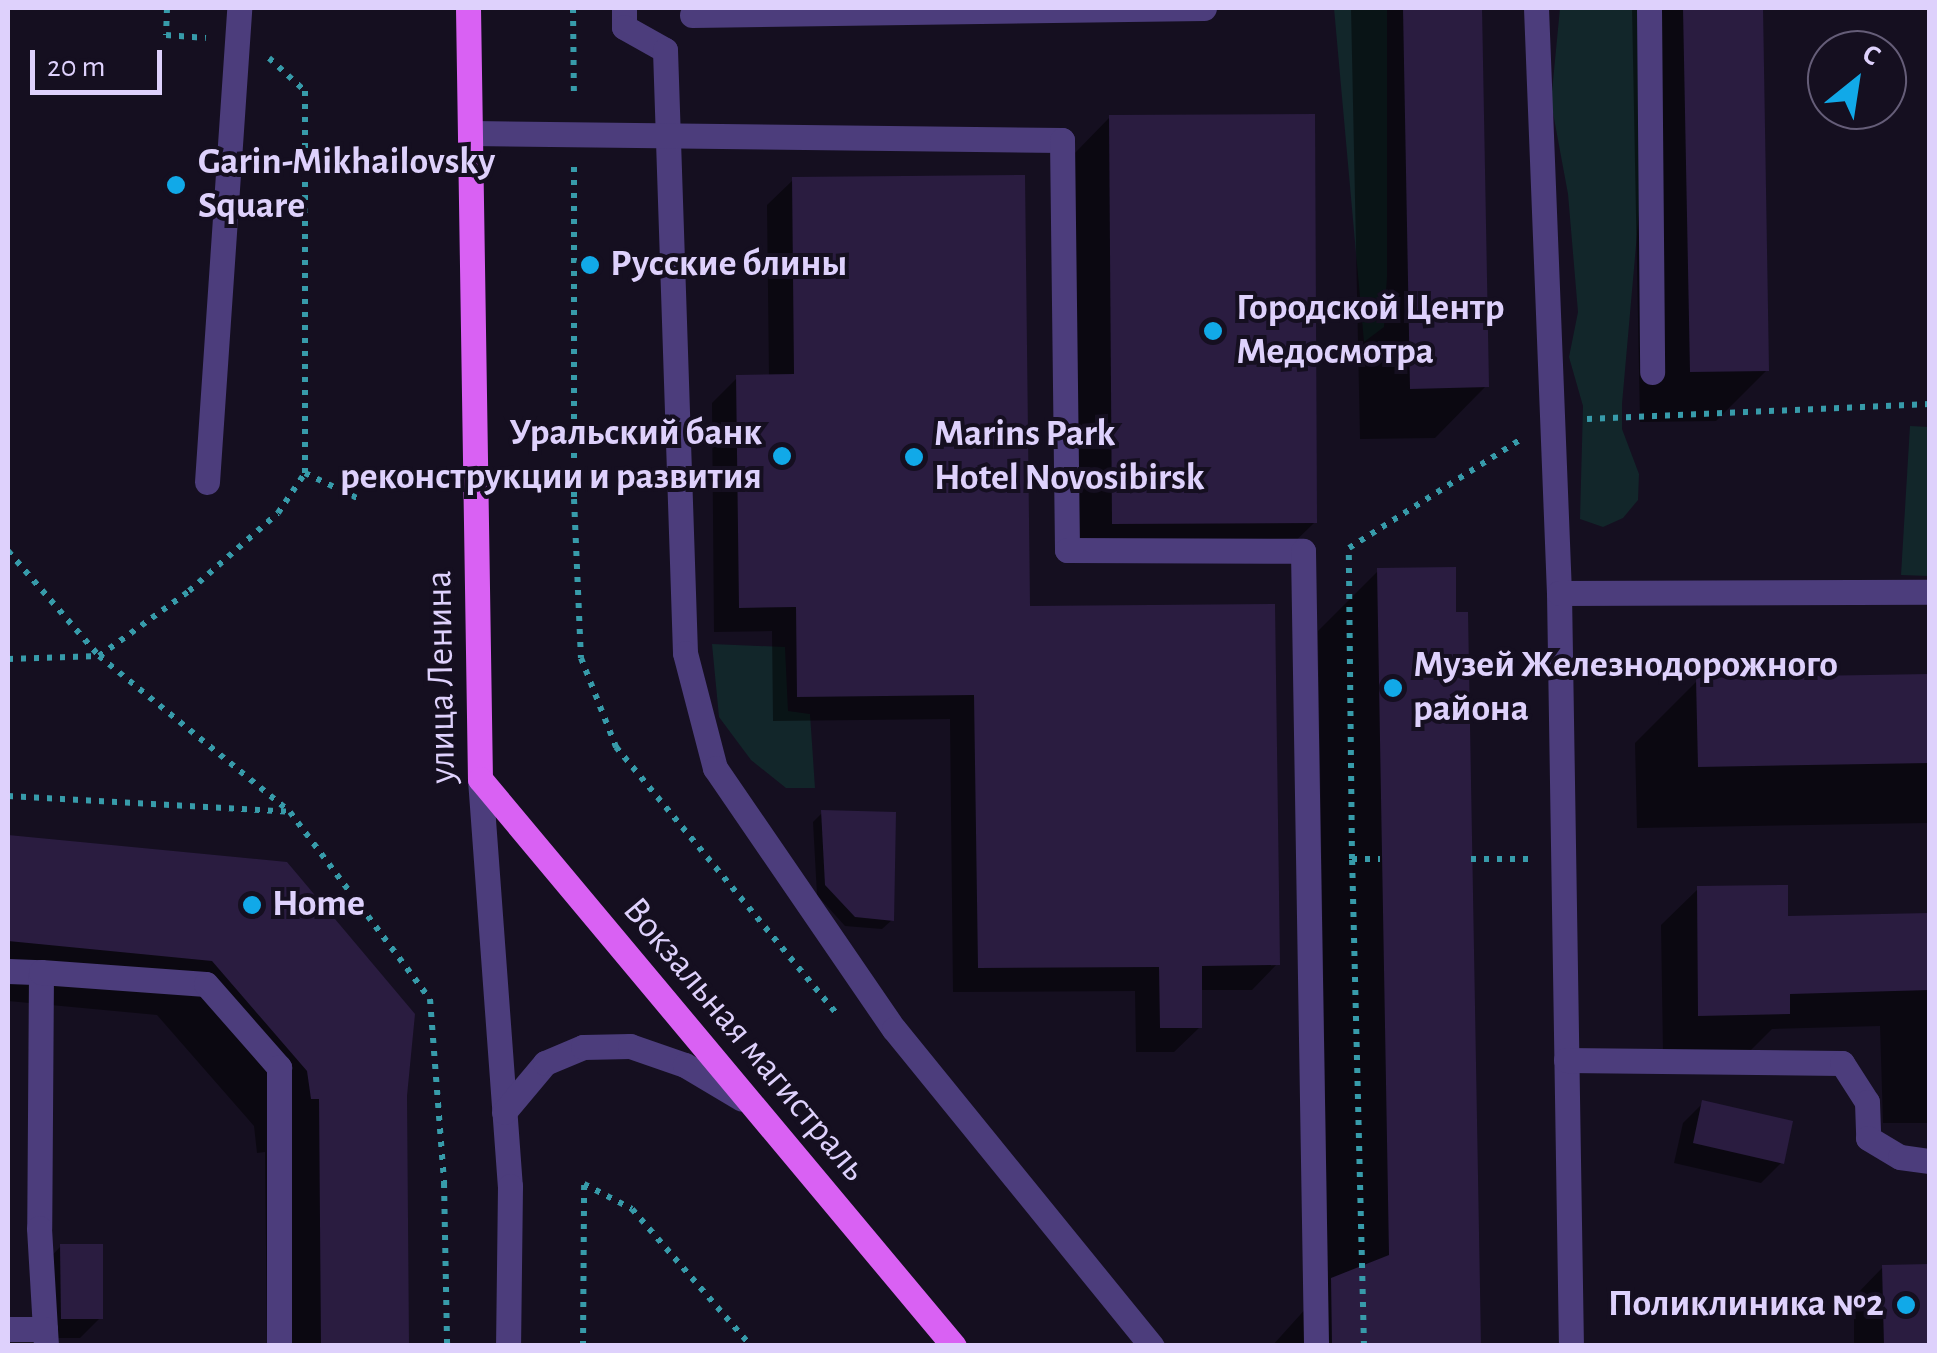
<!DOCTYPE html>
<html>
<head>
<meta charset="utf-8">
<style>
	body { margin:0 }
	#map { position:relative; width:1937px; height:1353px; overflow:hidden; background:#150f20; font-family:"Alegreya Sans",sans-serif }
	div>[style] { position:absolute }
	.green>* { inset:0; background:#12262a }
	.shadow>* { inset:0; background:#0007 }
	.building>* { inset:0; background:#2a1c40 }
	.path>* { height:6px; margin-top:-3px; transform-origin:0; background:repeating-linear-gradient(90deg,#379baa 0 5px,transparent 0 13px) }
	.minor>* { height:25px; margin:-12.5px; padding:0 12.5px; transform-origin:12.5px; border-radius:12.5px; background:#4c3d7c }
	.major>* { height:25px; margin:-12.5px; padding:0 12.5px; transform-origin:12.5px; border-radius:12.5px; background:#d961f3 }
	.dots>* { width:28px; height:28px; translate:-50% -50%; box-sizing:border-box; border:5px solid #150f20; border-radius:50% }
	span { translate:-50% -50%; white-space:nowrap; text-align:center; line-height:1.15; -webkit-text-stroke:8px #150f20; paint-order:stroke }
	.poi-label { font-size:38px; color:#ded1fc; font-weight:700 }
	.left { translate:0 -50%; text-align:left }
	.right { translate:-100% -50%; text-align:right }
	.street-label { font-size:38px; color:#ded1fc }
	.frame { position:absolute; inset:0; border:10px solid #ded1fc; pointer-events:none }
	.north { position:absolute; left:1807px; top:30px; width:100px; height:100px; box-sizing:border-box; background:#150f20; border:2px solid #655d78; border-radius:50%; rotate:30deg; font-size:28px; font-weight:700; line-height:40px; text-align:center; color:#ded1fc }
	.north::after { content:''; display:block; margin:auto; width:35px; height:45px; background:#11a9e8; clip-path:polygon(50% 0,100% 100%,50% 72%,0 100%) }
	.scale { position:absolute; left:30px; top:50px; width:132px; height:45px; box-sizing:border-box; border:5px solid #ded1fc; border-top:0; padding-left:12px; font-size:30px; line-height:35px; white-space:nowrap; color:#ded1fc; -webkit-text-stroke:8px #150f20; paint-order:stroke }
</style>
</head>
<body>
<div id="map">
	<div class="green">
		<i style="clip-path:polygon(1334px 8px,1387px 8px,1387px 277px,1384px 327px,1364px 342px)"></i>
		<i style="clip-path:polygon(1560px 8px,1657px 8px,1622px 404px,1622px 429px,1639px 474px,1638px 500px,1623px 518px,1603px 527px,1580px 519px,1583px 406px,1569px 357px,1578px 312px,1568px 194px,1551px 102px)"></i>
		<i style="clip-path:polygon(1910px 426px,1929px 427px,1929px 576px,1901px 575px)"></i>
		<i style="clip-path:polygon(712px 644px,785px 647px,788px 711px,810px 714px,815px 788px,786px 788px,751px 760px,719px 717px)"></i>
	</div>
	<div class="shadow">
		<i style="clip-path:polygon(1351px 8px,1480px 8px,1486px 386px,1435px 438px,1360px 439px)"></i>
		<i style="clip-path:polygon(1632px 8px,1760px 8px,1767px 370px,1716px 421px,1640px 422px)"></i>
		<i style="clip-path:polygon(1110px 117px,1315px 522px,1276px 560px,1074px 561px,1072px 156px)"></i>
		<i style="clip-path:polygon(793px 180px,1027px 609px,1277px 964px,1252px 990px,1199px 990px,1200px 1027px,1174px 1052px,1136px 1052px,1135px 991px,953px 992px,950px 719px,773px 721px,772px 631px,714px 632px,712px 403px,738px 377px,769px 377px,767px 205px)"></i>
		<i style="clip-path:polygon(1378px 571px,1479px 1346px,1272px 1346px,1328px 1284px,1318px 631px)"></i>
		<i style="clip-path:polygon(1930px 677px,1930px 823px,1637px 828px,1635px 743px,1697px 681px)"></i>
		<i style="clip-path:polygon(822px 813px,892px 920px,882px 929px,845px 926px,817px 895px,813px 822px)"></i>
		<i style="clip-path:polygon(8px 838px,286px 864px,404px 1095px,407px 1346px,267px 1346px,265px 1152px,257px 1153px,254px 1126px,157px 1015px,8px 1001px)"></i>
		<i style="clip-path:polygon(1698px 889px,1786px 919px,1930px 916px,1930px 1123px,1883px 1123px,1880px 1026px,1772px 1029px,1751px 1050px,1663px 1052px,1661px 925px)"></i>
		<i style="clip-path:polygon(1703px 1103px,1781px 1163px,1761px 1183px,1674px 1163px,1683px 1123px)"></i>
		<i style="clip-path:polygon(61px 1246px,100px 1318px,80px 1338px,41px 1338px,41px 1267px)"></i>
		<i style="clip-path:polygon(1883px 1267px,1930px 1346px,1854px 1346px,1854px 1297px)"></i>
	</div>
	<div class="building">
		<i style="clip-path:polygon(1403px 8px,1482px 8px,1489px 387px,1410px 389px)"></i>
		<i style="clip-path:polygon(1683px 8px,1763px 8px,1769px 371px,1690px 372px)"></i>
		<i style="clip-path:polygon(1315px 114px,1317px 523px,1112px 524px,1109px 115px)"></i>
		<i style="clip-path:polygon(1025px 175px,1030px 606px,1275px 604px,1280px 965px,1202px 966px,1202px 1028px,1160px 1028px,1159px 967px,978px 968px,974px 695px,797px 697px,796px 607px,739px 608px,736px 375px,794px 374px,792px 177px)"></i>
		<i style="clip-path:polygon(1456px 567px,1456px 612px,1468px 612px,1481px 1346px,1332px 1346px,1331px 1278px,1389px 1255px,1377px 568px)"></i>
		<i style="clip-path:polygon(1930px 674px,1930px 763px,1698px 767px,1696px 678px)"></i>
		<i style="clip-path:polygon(821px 810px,896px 812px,894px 921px,855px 917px,825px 885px)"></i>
		<i style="clip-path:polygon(8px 835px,287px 862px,415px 1014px,407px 1096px,409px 1346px,321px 1346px,319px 1099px,311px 1099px,307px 1071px,212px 961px,8px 941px)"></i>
		<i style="clip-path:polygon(1788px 885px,1788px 916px,1930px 913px,1930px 990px,1790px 994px,1790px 1014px,1698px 1016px,1697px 886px)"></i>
		<i style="clip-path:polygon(1702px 1100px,1793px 1121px,1784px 1164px,1693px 1143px)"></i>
		<i style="clip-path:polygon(60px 1244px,103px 1244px,103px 1319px,61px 1319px)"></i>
		<i style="clip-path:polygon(1930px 1264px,1930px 1346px,1884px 1346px,1882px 1265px)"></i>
	</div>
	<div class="path">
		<i style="left:167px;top:8px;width:27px;rotate:92deg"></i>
		<i style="left:166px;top:35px;width:40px;rotate:4.3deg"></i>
		<i style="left:573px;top:8px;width:91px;rotate:89.4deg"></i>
		<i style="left:269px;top:58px;width:49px;rotate:42.5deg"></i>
		<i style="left:305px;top:91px;width:382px;rotate:90deg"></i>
		<i style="left:305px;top:473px;width:58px;rotate:25.7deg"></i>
		<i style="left:574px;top:167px;width:332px;rotate:90deg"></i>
		<i style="left:574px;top:499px;width:159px;rotate:87.5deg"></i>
		<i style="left:581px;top:658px;width:96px;rotate:68.5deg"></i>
		<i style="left:616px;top:747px;width:345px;rotate:50.4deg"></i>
		<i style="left:1587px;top:419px;width:343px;rotate:-2.5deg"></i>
		<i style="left:8px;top:551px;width:139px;rotate:49.1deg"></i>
		<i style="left:99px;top:656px;width:247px;rotate:39.2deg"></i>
		<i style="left:290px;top:812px;width:234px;rotate:53.2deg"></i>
		<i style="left:430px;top:999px;width:185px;rotate:85.6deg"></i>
		<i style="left:444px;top:1183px;width:163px;rotate:88.9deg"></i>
		<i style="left:8px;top:659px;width:91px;rotate:-1.9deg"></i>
		<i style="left:99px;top:656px;width:111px;rotate:-35.8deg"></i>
		<i style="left:189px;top:591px;width:118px;rotate:-41.2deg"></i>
		<i style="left:278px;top:513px;width:48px;rotate:-56deg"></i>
		<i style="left:8px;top:796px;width:282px;rotate:3.2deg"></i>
		<i style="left:1352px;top:859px;width:311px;rotate:-90.6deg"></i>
		<i style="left:1349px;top:548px;width:202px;rotate:-32.3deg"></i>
		<i style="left:1471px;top:859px;width:60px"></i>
		<i style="left:583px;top:1346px;width:162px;rotate:-89.6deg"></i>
		<i style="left:584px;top:1184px;width:54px;rotate:27.5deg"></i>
		<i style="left:632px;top:1209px;width:181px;rotate:49deg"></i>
		<i style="left:1364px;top:1346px;width:487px;rotate:-91.4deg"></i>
		<i style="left:1352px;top:859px;width:28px"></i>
	</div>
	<div class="minor">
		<i style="left:624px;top:8px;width:19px;rotate:90deg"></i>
		<i style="left:624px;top:27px;width:47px;rotate:29.3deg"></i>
		<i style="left:665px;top:50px;width:603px;rotate:88.1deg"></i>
		<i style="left:685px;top:653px;width:119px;rotate:75.4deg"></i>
		<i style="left:715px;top:768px;width:316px;rotate:55.6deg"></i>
		<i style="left:894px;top:1029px;width:409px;rotate:50.9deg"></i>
		<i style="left:1536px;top:8px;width:585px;rotate:87.75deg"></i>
		<i style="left:1559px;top:593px;width:753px;rotate:89.09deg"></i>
		<i style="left:1649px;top:8px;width:364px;rotate:89.5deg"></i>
		<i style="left:692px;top:15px;width:512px;rotate:-0.78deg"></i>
		<i style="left:471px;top:133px;width:591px;rotate:0.68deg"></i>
		<i style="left:1062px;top:140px;width:410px;rotate:89.3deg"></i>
		<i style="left:1067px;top:550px;width:236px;rotate:0.2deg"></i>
		<i style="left:1303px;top:551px;width:795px;rotate:89.06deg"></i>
		<i style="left:207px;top:482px;width:475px;rotate:-86.1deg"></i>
		<i style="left:1559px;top:593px;width:371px;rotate:-0.2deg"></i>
		<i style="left:480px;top:779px;width:408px;rotate:85.8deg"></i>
		<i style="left:510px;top:1186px;width:160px;rotate:90.7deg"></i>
		<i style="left:8px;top:971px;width:33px;rotate:2deg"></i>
		<i style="left:41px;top:972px;width:256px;rotate:90.4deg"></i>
		<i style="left:39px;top:1228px;width:118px;rotate:86.6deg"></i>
		<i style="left:41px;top:972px;width:165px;rotate:4.2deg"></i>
		<i style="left:206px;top:984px;width:111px;rotate:48.7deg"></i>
		<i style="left:279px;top:1067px;width:279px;rotate:90deg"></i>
		<i style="left:1566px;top:1060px;width:276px;rotate:0.6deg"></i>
		<i style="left:1842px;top:1063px;width:46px;rotate:57.3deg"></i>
		<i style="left:1867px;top:1102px;width:36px;rotate:88deg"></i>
		<i style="left:1868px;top:1138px;width:37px;rotate:31deg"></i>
		<i style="left:1900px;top:1157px;width:30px;rotate:8deg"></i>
		<i style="left:504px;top:1112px;width:64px;rotate:-50.1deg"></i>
		<i style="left:545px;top:1063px;width:41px;rotate:-22.8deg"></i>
		<i style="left:583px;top:1047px;width:47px;rotate:-1.2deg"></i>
		<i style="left:630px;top:1046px;width:58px;rotate:19.1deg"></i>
		<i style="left:685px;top:1065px;width:66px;rotate:30.8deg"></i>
		<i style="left:8px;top:1329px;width:37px"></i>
	</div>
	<div class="major">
		<i style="left:468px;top:8px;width:771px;rotate:89.11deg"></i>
		<i style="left:480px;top:779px;width:739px;rotate:50.11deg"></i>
	</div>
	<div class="dots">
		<i style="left:176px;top:185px;background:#11a9e8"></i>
		<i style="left:590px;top:265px;background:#11a9e8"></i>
		<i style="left:1213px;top:331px;background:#11a9e8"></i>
		<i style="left:782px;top:456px;background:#11a9e8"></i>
		<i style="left:914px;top:457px;background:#11a9e8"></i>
		<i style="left:1393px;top:688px;background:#11a9e8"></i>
		<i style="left:252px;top:905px;background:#11a9e8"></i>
		<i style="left:1906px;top:1305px;background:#11a9e8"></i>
	</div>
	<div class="poi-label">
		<span class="left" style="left:198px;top:185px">Garin-Mikhailovsky<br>Square</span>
		<span class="left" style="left:610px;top:265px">Русские блины</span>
		<span class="left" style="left:1236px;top:331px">Городской Центр<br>Медосмотра</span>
		<span class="right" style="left:762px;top:456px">Уральский банк<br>реконструкции и развития</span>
		<span class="left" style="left:934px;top:457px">Marins Park<br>Hotel Novosibirsk</span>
		<span class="left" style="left:1413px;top:688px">Музей Железнодорожного<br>района</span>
		<span class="left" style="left:272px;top:905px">Home</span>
		<span class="right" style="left:1884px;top:1305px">Поликлиника №2</span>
	</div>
	<div class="street-label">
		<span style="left:442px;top:677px;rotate:-91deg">улица Ленина</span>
		<span style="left:744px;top:1040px;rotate:50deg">Вокзальная магистраль</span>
	</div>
	<div class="frame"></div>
	<div class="north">С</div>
	<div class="scale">20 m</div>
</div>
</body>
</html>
